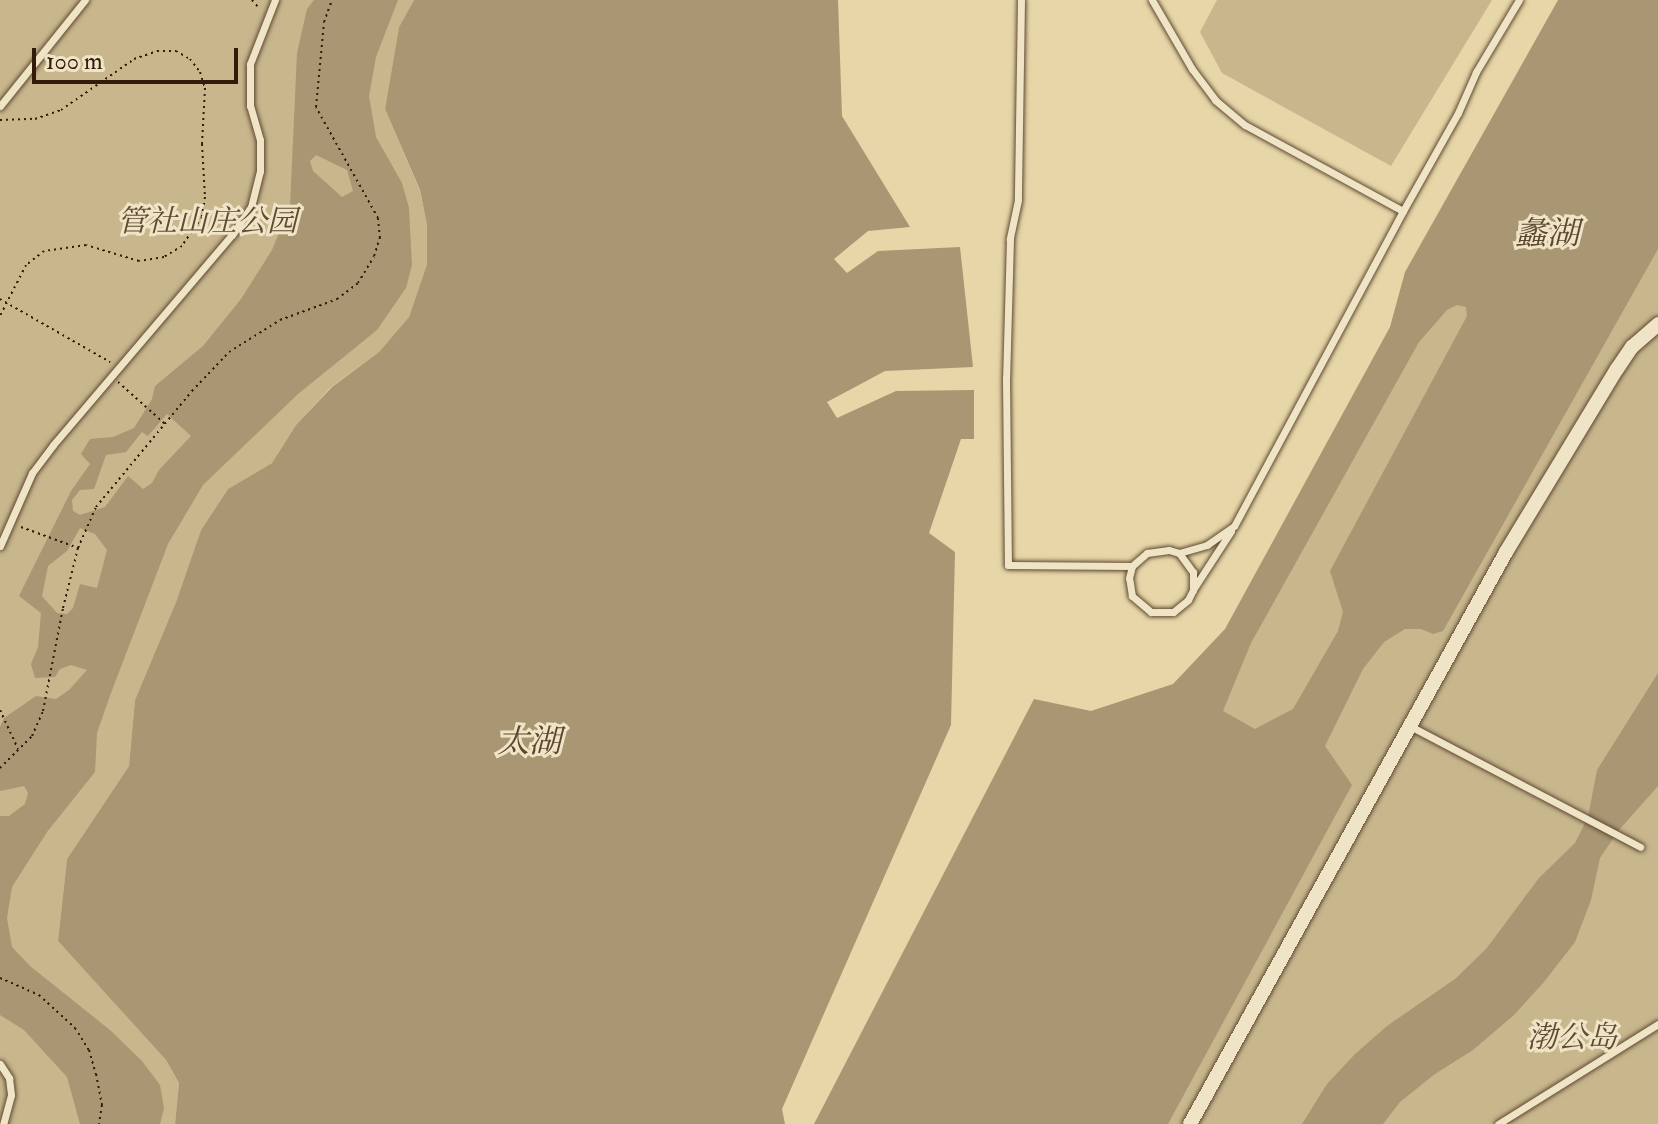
<!DOCTYPE html>
<html>
<head>
<meta charset="utf-8">
<style>
	body { margin:0 }
	#map { position:relative; width:1658px; height:1124px; overflow:hidden; background:#e7d6a8; font-family:"IM FELL Double Pica","Noto Serif SC",serif }
	div>[style] { position:absolute }
	.green>* { inset:0; background:#c8b68d }
	.water>* { inset:0; background:#a99673 }
	.path>* { height:2px; margin-top:-1px; transform-origin:0; background:repeating-linear-gradient(90deg,#321b0b 0 2px,transparent 0 6px) }
	.roads { filter:drop-shadow(0 0 2px #5f4a32) drop-shadow(0 0 2px #5f4a32) }
	.service>* { height:7px; margin:-3.5px; padding:0 3.5px; transform-origin:3.5px; border-radius:3.5px; background:#efe4c6 }
	.minor>* { height:14px; margin:-7px; padding:0 7px; transform-origin:7px; border-radius:7px; background:#efe4c6 }
	span { translate:-50% -50%; white-space:nowrap; text-align:center; line-height:1.15; -webkit-text-stroke:6px #efe4c6; paint-order:stroke }
	.park-label { font-size:30px; color:#5f4a32; font-style:italic }
	.water-label { font-size:32px; color:#5c462f; font-style:italic }
	.scale { position:absolute; left:32px; top:48px; width:206px; height:36px; box-sizing:border-box; border:4px solid #321b0b; border-top:0; padding-left:10px; font-size:24px; line-height:28px; white-space:nowrap; color:#321b0b; -webkit-text-stroke:6px #efe4c6; paint-order:stroke }
</style>
</head>
<body>
<div id="map">
	<div class="green">
		<i style="clip-path:polygon(0 0,414px 0,399px 27px,385px 109px,420px 191px,427px 225px,427px 264px,409px 317px,379px 352px,331px 387px,296px 425px,272px 463px,228px 489px,201px 530px,176px 602px,135px 700px,129px 766px,67px 859px,58px 941px,166px 1060px,179px 1083px,175px 1124px,0 1124px)"></i>
		<i style="clip-path:polygon(1217px 0,1492px 0,1391px 166px,1222px 73px,1200px 32px)"></i>
		<i style="clip-path:polygon(1658px 228px,1658px 700px,1574px 854px,1448px 994px,1313px 1124px,1149px 1124px,1214px 714px,1234px 656px,1430px 312px)"></i>
		<i style="clip-path:polygon(1658px 763px,1658px 1124px,1371px 1124px)"></i>
	</div>
	<div class="water">
		<i style="clip-path:polygon(evenodd,314px 0,398px 0,376px 57px,369px 96px,376px 137px,402px 183px,409px 208px,412px 265px,406px 288px,377px 330px,298px 394px,203px 485px,168px 544px,111px 693px,97px 733px,95px 772px,47px 832px,12px 887px,7px 918px,12px 947px,30px 966px,110px 1030px,142px 1061px,160px 1085px,164px 1108px,160px 1124px,80px 1124px,67px 1077px,24px 1030px,0 1015px,0 816px,9px 816px,25px 804px,28px 793px,24px 786px,0 791px,0 727px,4px 718px,36px 696px,56px 699px,69px 690px,87px 670px,71px 665px,60px 669px,55px 677px,35px 678px,31px 664px,38px 647px,41px 613px,19px 596px,71px 491px,90px 464px,81px 454px,90px 439px,113px 437px,134px 428px,152px 399px,155px 386px,203px 346px,241px 299px,272px 250px,290px 206px,297px 53px,307px 9px,314px 0,316px 155px,347px 170px,353px 191px,342px 197px,313px 171px,310px 161px,316px 155px,314px 0,167px 414px,191px 436px,159px 470px,152px 483px,143px 489px,128px 476px,105px 507px,80px 515px,73px 511px,72px 500px,80px 490px,94px 489px,106px 455px,126px 452px,142px 432px,148px 436px,167px 414px,314px 0,80px 528px,95px 534px,107px 550px,97px 588px,80px 584px,73px 608px,67px 614px,57px 613px,42px 596px,48px 566px,67px 551px,80px 528px)"></i>
		<i style="clip-path:polygon(414px 0,838px 0,842px 116px,910px 227px,868px 231px,834px 259px,847px 273px,878px 251px,960px 247px,973px 367px,885px 371px,827px 402px,837px 418px,896px 391px,974px 390px,974px 439px,961px 439px,929px 533px,955px 552px,951px 725px,782px 1109px,785px 1124px,175px 1124px,179px 1083px,166px 1060px,58px 941px,67px 859px,129px 766px,135px 700px,176px 602px,201px 530px,228px 489px,272px 463px,296px 425px,332px 387px,379px 352px,409px 317px,427px 264px,427px 225px,420px 190px,385px 109px,399px 27px)"></i>
		<i style="clip-path:polygon(evenodd,1558px 0,1658px 0,1658px 249px,1443px 631px,1433px 634px,1421px 629px,1405px 629px,1384px 642px,1363px 669px,1325px 746px,1352px 785px,1168px 1124px,814px 1124px,1034px 699px,1091px 711px,1173px 684px,1225px 629px,1390px 327px,1405px 272px,1558px 0,1457px 305px,1466px 307px,1467px 316px,1330px 571px,1343px 612px,1338px 631px,1293px 709px,1255px 729px,1223px 711px,1251px 643px,1419px 342px,1447px 310px,1457px 305px)"></i>
		<i style="clip-path:polygon(1658px 673px,1658px 786px,1619px 830px,1600px 858px,1591px 900px,1575px 942px,1544px 982px,1514px 1015px,1473px 1050px,1435px 1074px,1400px 1102px,1383px 1124px,1302px 1124px,1327px 1084px,1355px 1054px,1387px 1026px,1455px 979px,1486px 949px,1539px 878px,1575px 843px,1588px 817px,1597px 770px)"></i>
	</div>
	<div class="path">
		<i style="left:252px;top:0;width:11px;rotate:49deg"></i>
		<i style="left:0;top:120px;width:35px;rotate:-2deg"></i>
		<i style="left:35px;top:119px;width:28px;rotate:-19deg"></i>
		<i style="left:61px;top:110px;width:89px;rotate:-34.9deg"></i>
		<i style="left:134px;top:59px;width:24px;rotate:-19deg"></i>
		<i style="left:157px;top:51px;width:19px"></i>
		<i style="left:176px;top:51px;width:16px;rotate:30deg"></i>
		<i style="left:190px;top:59px;width:16px;rotate:52deg"></i>
		<i style="left:200px;top:72px;width:17px;rotate:73deg"></i>
		<i style="left:205px;top:88px;width:56px;rotate:93.1deg"></i>
		<i style="left:202px;top:144px;width:53px;rotate:86.8deg"></i>
		<i style="left:205px;top:197px;width:20px;rotate:99deg"></i>
		<i style="left:202px;top:217px;width:35px;rotate:125deg"></i>
		<i style="left:182px;top:246px;width:21px;rotate:149deg"></i>
		<i style="left:164px;top:257px;width:25px;rotate:171deg"></i>
		<i style="left:139px;top:261px;width:55px;rotate:-163.2deg"></i>
		<i style="left:86px;top:245px;width:42px;rotate:171.9deg"></i>
		<i style="left:44px;top:251px;width:23px;rotate:142deg"></i>
		<i style="left:26px;top:265px;width:57px;rotate:117deg"></i>
		<i style="left:0;top:299px;width:127px;rotate:29.8deg"></i>
		<i style="left:118px;top:382px;width:62px;rotate:41.7deg"></i>
		<i style="left:21px;top:527px;width:61px;rotate:20.2deg"></i>
		<i style="left:0;top:710px;width:43px;rotate:65.2deg"></i>
		<i style="left:0;top:768px;width:45px;rotate:-45deg"></i>
		<i style="left:32px;top:736px;width:27px;rotate:-66deg"></i>
		<i style="left:43px;top:711px;width:105px;rotate:-79deg"></i>
		<i style="left:63px;top:608px;width:62px;rotate:-76deg"></i>
		<i style="left:78px;top:548px;width:45px;rotate:-66.3deg"></i>
		<i style="left:96px;top:507px;width:151px;rotate:-50.4deg"></i>
		<i style="left:192px;top:391px;width:54px;rotate:-46.5deg"></i>
		<i style="left:229px;top:352px;width:60px;rotate:-32.1deg"></i>
		<i style="left:280px;top:320px;width:61px;rotate:-20.2deg"></i>
		<i style="left:337px;top:299px;width:26px;rotate:-37deg"></i>
		<i style="left:358px;top:283px;width:31px;rotate:-59deg"></i>
		<i style="left:374px;top:256px;width:19px;rotate:-72deg"></i>
		<i style="left:380px;top:238px;width:20px;rotate:-96deg"></i>
		<i style="left:378px;top:218px;width:127px;rotate:-119.2deg"></i>
		<i style="left:316px;top:107px;width:85px;rotate:-84.6deg"></i>
		<i style="left:324px;top:22px;width:23px;rotate:-70deg"></i>
		<i style="left:0;top:978px;width:43px;rotate:23.6deg"></i>
		<i style="left:39px;top:995px;width:49px;rotate:42.5deg"></i>
		<i style="left:75px;top:1028px;width:26px;rotate:58deg"></i>
		<i style="left:89px;top:1050px;width:25px;rotate:74deg"></i>
		<i style="left:96px;top:1074px;width:32px;rotate:79deg"></i>
		<i style="left:102px;top:1105px;width:19px;rotate:99deg"></i>
	</div>
	<div class="roads">
		<div class="service">
			<i style="left:1021px;top:0;width:200px;rotate:90.9deg"></i>
			<i style="left:1018px;top:200px;width:40px;rotate:102deg"></i>
			<i style="left:1010px;top:239px;width:139px;rotate:91.6deg"></i>
			<i style="left:1006px;top:378px;width:187px;rotate:89.4deg"></i>
			<i style="left:1008px;top:565px;width:124px;rotate:0.5deg"></i>
			<i style="left:1132px;top:566px;width:20px;rotate:-41deg"></i>
			<i style="left:1147px;top:553px;width:22px;rotate:-8deg"></i>
			<i style="left:1169px;top:550px;width:10px;rotate:17deg"></i>
			<i style="left:1179px;top:553px;width:24px;rotate:54deg"></i>
			<i style="left:1193px;top:572px;width:18px;rotate:90deg"></i>
			<i style="left:1193px;top:590px;width:11px;rotate:117deg"></i>
			<i style="left:1188px;top:600px;width:19px;rotate:141deg"></i>
			<i style="left:1173px;top:612px;width:22px;rotate:180deg"></i>
			<i style="left:1151px;top:612px;width:25px;rotate:-140deg"></i>
			<i style="left:1132px;top:596px;width:18px;rotate:-99deg"></i>
			<i style="left:1129px;top:578px;width:12px;rotate:-76deg"></i>
			<i style="left:1152px;top:0;width:80px;rotate:59.9deg"></i>
			<i style="left:1192px;top:69px;width:39px;rotate:53deg"></i>
			<i style="left:1215px;top:100px;width:39px;rotate:40deg"></i>
			<i style="left:1245px;top:125px;width:180px;rotate:28.6deg"></i>
			<i style="left:1403px;top:211px;width:357px;rotate:118.2deg"></i>
			<i style="left:1234px;top:526px;width:33px;rotate:145deg"></i>
			<i style="left:1207px;top:545px;width:29px;rotate:164deg"></i>
			<i style="left:0;top:106px;width:136px;rotate:-51.3deg"></i>
			<i style="left:1403px;top:211px;width:112px;rotate:-60.7deg"></i>
			<i style="left:1458px;top:113px;width:45px;rotate:-66.3deg"></i>
			<i style="left:1476px;top:72px;width:84px;rotate:-59.2deg"></i>
			<i style="left:0;top:546px;width:80px;rotate:-66.3deg"></i>
			<i style="left:32px;top:473px;width:35px;rotate:-53deg"></i>
			<i style="left:53px;top:445px;width:276px;rotate:-49.6deg"></i>
			<i style="left:232px;top:235px;width:34px;rotate:-56deg"></i>
			<i style="left:251px;top:207px;width:37px;rotate:-76deg"></i>
			<i style="left:260px;top:171px;width:31px;rotate:-90deg"></i>
			<i style="left:260px;top:140px;width:35px;rotate:-106deg"></i>
			<i style="left:250px;top:106px;width:42px;rotate:-90deg"></i>
			<i style="left:250px;top:64px;width:69px;rotate:-68.7deg"></i>
			<i style="left:1194px;top:588px;width:68px;rotate:-57deg"></i>
			<i style="left:1410px;top:726px;width:260px;rotate:27.7deg"></i>
			<i style="left:0;top:1064px;width:17px;rotate:57deg"></i>
			<i style="left:9px;top:1078px;width:17px;rotate:83deg"></i>
			<i style="left:11px;top:1095px;width:30px;rotate:105deg"></i>
			<i style="left:1498px;top:1124px;width:189px;rotate:-32deg"></i>
		</div>
		<div class="minor">
			<i style="left:1190px;top:1124px;width:653px;rotate:-61.08deg"></i>
			<i style="left:1506px;top:552px;width:214px;rotate:-58.8deg"></i>
			<i style="left:1617px;top:369px;width:27px;rotate:-56deg"></i>
			<i style="left:1632px;top:347px;width:35px;rotate:-41deg"></i>
		</div>
	</div>
	<div class="park-label">
		<span style="left:207px;top:222px">管社山庄公园</span>
		<span style="left:1572px;top:1038px">渤公岛</span>
	</div>
	<div class="water-label">
		<span style="left:1547px;top:234px">蠡湖</span>
		<span style="left:529px;top:742px">太湖</span>
	</div>
	<div class="scale">100 m</div>
</div>
</body>
</html>
